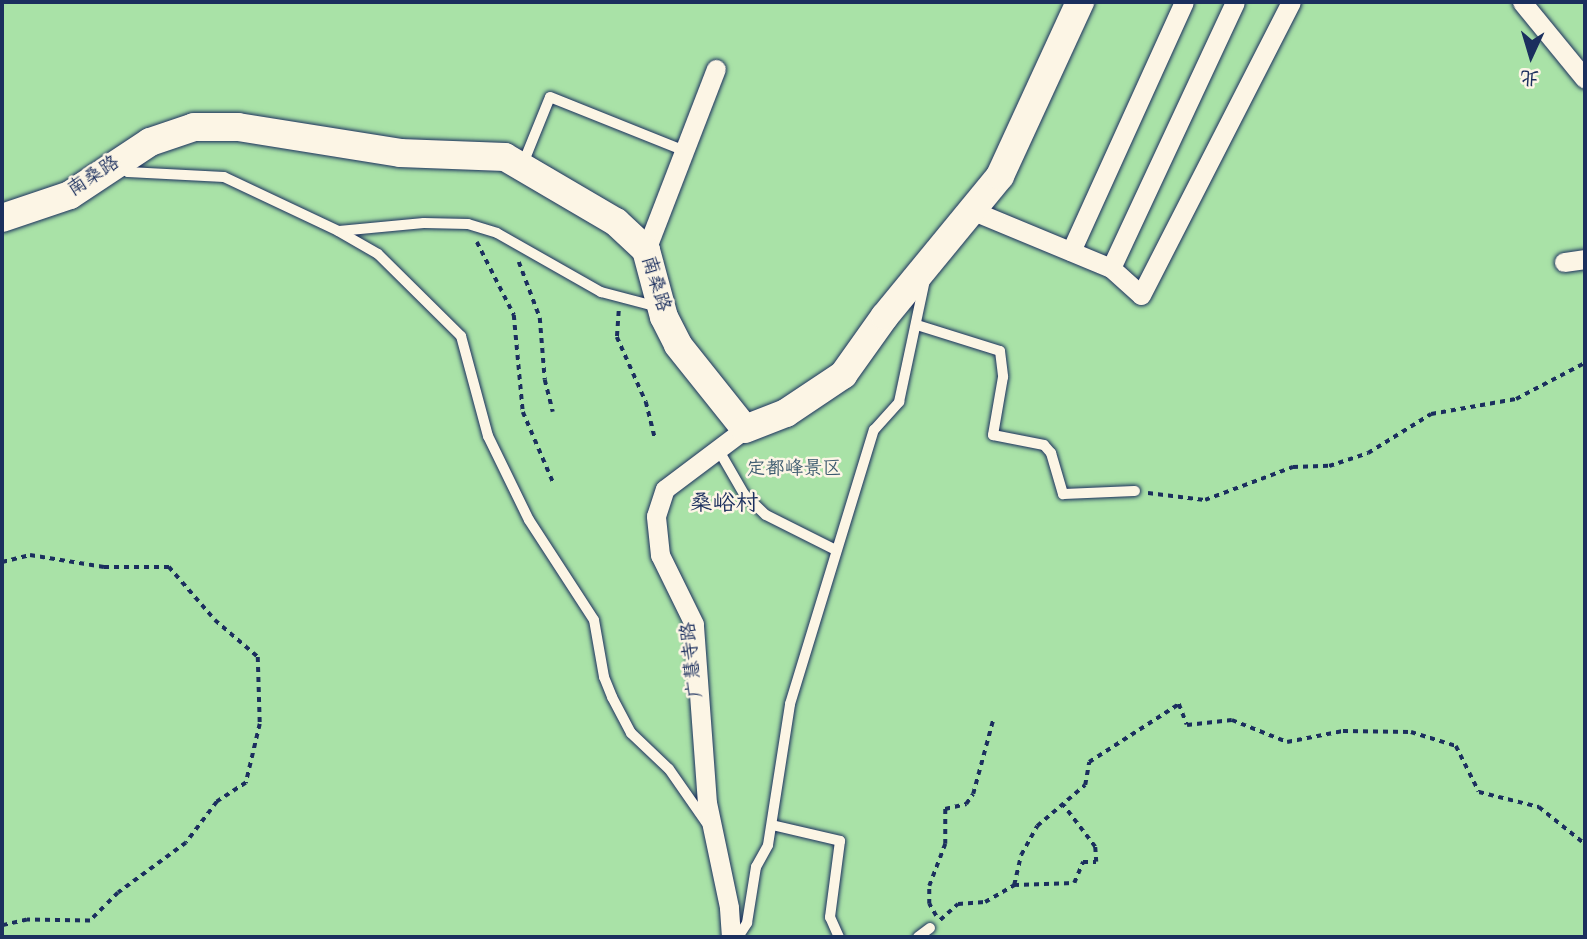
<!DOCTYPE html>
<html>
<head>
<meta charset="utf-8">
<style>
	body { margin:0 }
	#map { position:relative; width:1587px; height:939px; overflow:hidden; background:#efdfc8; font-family:Kalam,"LXGW WenKai TC",sans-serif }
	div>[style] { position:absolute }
	.green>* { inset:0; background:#a9e2a7 }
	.path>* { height:3.5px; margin-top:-1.75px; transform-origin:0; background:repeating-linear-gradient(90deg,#1b2f5e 0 5px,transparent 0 10px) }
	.roads { filter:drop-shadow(0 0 2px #1b2f5e) drop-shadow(0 0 2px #1b2f5e) }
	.lane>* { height:10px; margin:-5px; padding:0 5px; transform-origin:5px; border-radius:5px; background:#fcf5e5 }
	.street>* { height:19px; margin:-9.5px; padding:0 9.5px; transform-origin:9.5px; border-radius:9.5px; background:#fcf5e5 }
	.secondary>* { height:28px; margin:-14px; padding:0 14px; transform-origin:14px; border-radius:14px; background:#fcf5e5 }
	span { translate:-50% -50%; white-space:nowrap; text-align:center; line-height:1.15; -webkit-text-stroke:5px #fcf5e5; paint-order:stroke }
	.street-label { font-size:19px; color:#1b2f5e }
	.park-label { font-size:19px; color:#3e5c70 }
	.quarter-label { font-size:23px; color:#1b2f5e }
	.frame { position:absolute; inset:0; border:4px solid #1b2f5e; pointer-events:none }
	.north { position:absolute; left:1496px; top:21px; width:70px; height:70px; -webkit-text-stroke:5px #fcf5e5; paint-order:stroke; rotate:184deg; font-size:19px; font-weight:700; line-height:28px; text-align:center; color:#1b2f5e }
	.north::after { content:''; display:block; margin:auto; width:24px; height:32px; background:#1b2f5e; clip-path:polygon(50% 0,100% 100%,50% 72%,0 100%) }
</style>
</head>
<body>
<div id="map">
	<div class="green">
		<i style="clip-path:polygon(2px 2px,1585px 2px,1585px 937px,2px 937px)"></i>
	</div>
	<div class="path">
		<i style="left:477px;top:242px;width:82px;rotate:63.1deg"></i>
		<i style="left:514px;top:315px;width:97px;rotate:84.7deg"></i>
		<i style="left:523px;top:412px;width:76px;rotate:66.8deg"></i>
		<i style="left:519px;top:262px;width:60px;rotate:69.4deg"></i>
		<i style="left:540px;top:318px;width:62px;rotate:85.4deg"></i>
		<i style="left:545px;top:380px;width:33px;rotate:76deg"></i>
		<i style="left:619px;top:311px;width:26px;rotate:94deg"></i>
		<i style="left:617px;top:337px;width:71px;rotate:66deg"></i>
		<i style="left:646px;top:402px;width:37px;rotate:76deg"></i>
		<i style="left:1148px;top:493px;width:57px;rotate:7deg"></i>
		<i style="left:1205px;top:500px;width:94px;rotate:-20.6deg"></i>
		<i style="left:1293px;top:467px;width:36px;rotate:-2deg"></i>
		<i style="left:1329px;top:466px;width:41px;rotate:-18.4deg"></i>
		<i style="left:1368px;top:453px;width:74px;rotate:-31.8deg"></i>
		<i style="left:1431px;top:414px;width:86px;rotate:-10deg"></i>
		<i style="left:1516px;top:399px;width:78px;rotate:-27.6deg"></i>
		<i style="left:2px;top:562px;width:29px;rotate:-14deg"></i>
		<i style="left:30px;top:555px;width:75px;rotate:9.2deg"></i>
		<i style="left:104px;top:567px;width:65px"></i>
		<i style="left:169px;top:567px;width:70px;rotate:49deg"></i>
		<i style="left:215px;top:620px;width:57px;rotate:40.7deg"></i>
		<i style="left:258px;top:657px;width:67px;rotate:88.3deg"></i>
		<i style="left:260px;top:724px;width:61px;rotate:103.3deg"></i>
		<i style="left:246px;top:783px;width:35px;rotate:147deg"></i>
		<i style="left:217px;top:802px;width:51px;rotate:127.1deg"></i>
		<i style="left:186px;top:843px;width:84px;rotate:143.7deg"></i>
		<i style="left:118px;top:893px;width:40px;rotate:135deg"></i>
		<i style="left:90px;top:921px;width:63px;rotate:-179.1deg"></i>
		<i style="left:27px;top:920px;width:26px;rotate:167deg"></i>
		<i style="left:1014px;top:885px;width:31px;rotate:-77deg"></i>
		<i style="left:1021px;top:855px;width:33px;rotate:-61deg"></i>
		<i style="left:1037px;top:826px;width:63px;rotate:-40.5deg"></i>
		<i style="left:1085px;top:785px;width:23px;rotate:-80deg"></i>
		<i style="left:1089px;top:762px;width:107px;rotate:-32.8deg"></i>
		<i style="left:1179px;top:704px;width:22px;rotate:69deg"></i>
		<i style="left:1187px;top:725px;width:45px;rotate:-6.3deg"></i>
		<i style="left:1232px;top:720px;width:59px;rotate:21.8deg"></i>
		<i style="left:1287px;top:742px;width:57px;rotate:-11.1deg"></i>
		<i style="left:1343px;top:731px;width:68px;rotate:0.8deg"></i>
		<i style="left:1411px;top:732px;width:47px;rotate:17.3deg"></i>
		<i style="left:1456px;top:746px;width:51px;rotate:63.4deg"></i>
		<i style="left:1479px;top:792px;width:62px;rotate:14deg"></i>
		<i style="left:1539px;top:807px;width:59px;rotate:38.8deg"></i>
		<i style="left:936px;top:916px;width:14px;rotate:-120deg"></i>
		<i style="left:929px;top:904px;width:18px;rotate:-90deg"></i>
		<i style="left:929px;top:886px;width:45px;rotate:-69.1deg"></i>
		<i style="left:945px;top:844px;width:35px;rotate:-90deg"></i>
		<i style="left:945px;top:809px;width:22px;rotate:-13deg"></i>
		<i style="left:966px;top:804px;width:12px;rotate:-55deg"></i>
		<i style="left:973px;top:794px;width:77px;rotate:-74.9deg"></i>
		<i style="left:940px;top:920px;width:24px;rotate:-42deg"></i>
		<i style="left:958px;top:904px;width:27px;rotate:-4deg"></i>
		<i style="left:985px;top:902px;width:34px;rotate:-30deg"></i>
		<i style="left:1014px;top:885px;width:60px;rotate:-1.9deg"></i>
		<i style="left:1074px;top:883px;width:23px;rotate:-67deg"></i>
		<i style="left:1083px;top:862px;width:13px"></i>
		<i style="left:1096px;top:862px;width:15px;rotate:-94deg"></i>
		<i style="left:1095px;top:847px;width:53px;rotate:-127.3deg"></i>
	</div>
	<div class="roads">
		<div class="lane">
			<i style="left:121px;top:166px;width:9px;rotate:41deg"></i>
			<i style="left:128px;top:172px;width:96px;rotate:3deg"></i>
			<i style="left:224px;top:177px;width:126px;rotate:25.3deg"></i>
			<i style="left:338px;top:231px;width:46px;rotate:29.9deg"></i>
			<i style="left:378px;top:254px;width:117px;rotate:44.7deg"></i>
			<i style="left:461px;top:336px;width:104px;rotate:74.9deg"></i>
			<i style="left:488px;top:436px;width:93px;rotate:64deg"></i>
			<i style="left:529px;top:520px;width:119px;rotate:57deg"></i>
			<i style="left:594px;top:620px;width:58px;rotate:80deg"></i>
			<i style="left:604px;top:677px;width:22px;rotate:68deg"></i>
			<i style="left:612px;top:697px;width:41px;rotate:62.2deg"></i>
			<i style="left:631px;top:733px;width:52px;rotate:43.5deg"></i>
			<i style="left:669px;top:769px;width:65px;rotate:55.1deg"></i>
			<i style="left:522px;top:166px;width:74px;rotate:-67.9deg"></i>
			<i style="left:550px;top:97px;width:145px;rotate:21.8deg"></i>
			<i style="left:339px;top:231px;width:85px;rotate:-5.4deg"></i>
			<i style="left:424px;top:223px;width:44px;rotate:1.3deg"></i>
			<i style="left:468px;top:224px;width:30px;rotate:17deg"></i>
			<i style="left:497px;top:233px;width:120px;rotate:29.6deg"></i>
			<i style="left:601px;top:292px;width:59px;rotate:14.7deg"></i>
			<i style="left:917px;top:325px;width:87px;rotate:17.4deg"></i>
			<i style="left:1000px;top:351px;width:26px;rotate:83deg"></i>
			<i style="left:1003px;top:377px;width:59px;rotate:99.8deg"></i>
			<i style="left:993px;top:435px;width:52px;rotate:11.1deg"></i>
			<i style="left:1044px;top:445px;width:11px;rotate:49deg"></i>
			<i style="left:1051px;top:453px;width:43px;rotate:73.7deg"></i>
			<i style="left:1063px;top:494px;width:72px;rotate:-2.4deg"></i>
			<i style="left:718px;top:449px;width:52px;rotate:60deg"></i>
			<i style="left:744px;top:494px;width:30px;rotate:44deg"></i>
			<i style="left:766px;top:515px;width:78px;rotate:26.6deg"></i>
			<i style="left:772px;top:825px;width:70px;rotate:13.2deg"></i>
			<i style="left:840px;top:841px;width:77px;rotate:97.5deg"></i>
			<i style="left:830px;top:917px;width:22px;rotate:66deg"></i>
			<i style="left:738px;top:937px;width:17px;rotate:-57deg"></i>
			<i style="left:747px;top:923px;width:57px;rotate:-80.9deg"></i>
			<i style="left:756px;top:867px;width:25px;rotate:-61deg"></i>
			<i style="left:768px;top:845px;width:143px;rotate:-81.1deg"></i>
			<i style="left:790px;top:704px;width:287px;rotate:-73deg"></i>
			<i style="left:874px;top:430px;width:38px;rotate:-48deg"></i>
			<i style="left:899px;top:402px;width:125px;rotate:-78deg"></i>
			<i style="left:918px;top:937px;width:15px;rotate:-37deg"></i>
		</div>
		<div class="street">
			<i style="left:1522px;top:2px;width:99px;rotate:50.7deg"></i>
			<i style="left:971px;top:210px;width:152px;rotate:22.5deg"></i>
			<i style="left:1111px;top:268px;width:40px;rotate:42deg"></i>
			<i style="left:1141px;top:295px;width:329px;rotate:-62.9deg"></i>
			<i style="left:646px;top:250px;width:194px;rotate:-68.9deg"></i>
			<i style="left:1071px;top:251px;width:273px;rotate:-65.6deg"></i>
			<i style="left:1564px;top:262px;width:21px;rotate:-8deg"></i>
			<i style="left:1111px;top:268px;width:293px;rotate:-65deg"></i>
			<i style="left:731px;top:937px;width:30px;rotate:-94deg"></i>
			<i style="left:729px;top:907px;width:106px;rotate:-101.9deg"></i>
			<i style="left:707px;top:803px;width:179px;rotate:-94.2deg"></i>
			<i style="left:694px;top:624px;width:77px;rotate:-116.2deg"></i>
			<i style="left:660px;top:555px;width:39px;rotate:-96deg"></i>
			<i style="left:656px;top:516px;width:28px;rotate:-72deg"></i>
			<i style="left:665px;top:489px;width:100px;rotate:-36.9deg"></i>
		</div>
		<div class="secondary">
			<i style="left:2px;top:218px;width:72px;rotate:-18.7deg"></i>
			<i style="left:70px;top:195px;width:96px;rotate:-33.5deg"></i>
			<i style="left:150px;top:142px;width:46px;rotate:-18.8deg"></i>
			<i style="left:194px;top:127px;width:44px"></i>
			<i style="left:238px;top:127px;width:164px;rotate:9.1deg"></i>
			<i style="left:400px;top:153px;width:105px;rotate:2.2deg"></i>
			<i style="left:505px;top:157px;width:129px;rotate:30.4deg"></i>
			<i style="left:616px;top:222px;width:41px;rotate:43deg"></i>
			<i style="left:646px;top:250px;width:69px;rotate:75deg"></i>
			<i style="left:664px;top:317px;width:31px;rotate:63deg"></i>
			<i style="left:678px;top:345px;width:107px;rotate:51.4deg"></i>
			<i style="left:745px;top:429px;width:44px;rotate:-21.3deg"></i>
			<i style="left:786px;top:413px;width:69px;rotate:-33.7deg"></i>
			<i style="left:843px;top:375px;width:72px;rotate:-54.6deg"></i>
			<i style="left:885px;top:316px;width:181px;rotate:-50.6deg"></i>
			<i style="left:1000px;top:176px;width:192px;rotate:-65.3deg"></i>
		</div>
	</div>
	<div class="street-label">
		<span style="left:94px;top:177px;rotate:-33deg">南桑路</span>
		<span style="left:655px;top:284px;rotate:73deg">南桑路</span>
		<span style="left:693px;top:660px;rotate:-96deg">广慧寺路</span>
	</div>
	<div class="park-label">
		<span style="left:794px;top:470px">定都峰景区</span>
	</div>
	<div class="quarter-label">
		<span style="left:724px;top:504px">桑峪村</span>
	</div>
	<div class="frame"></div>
	<div class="north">北</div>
</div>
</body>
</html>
